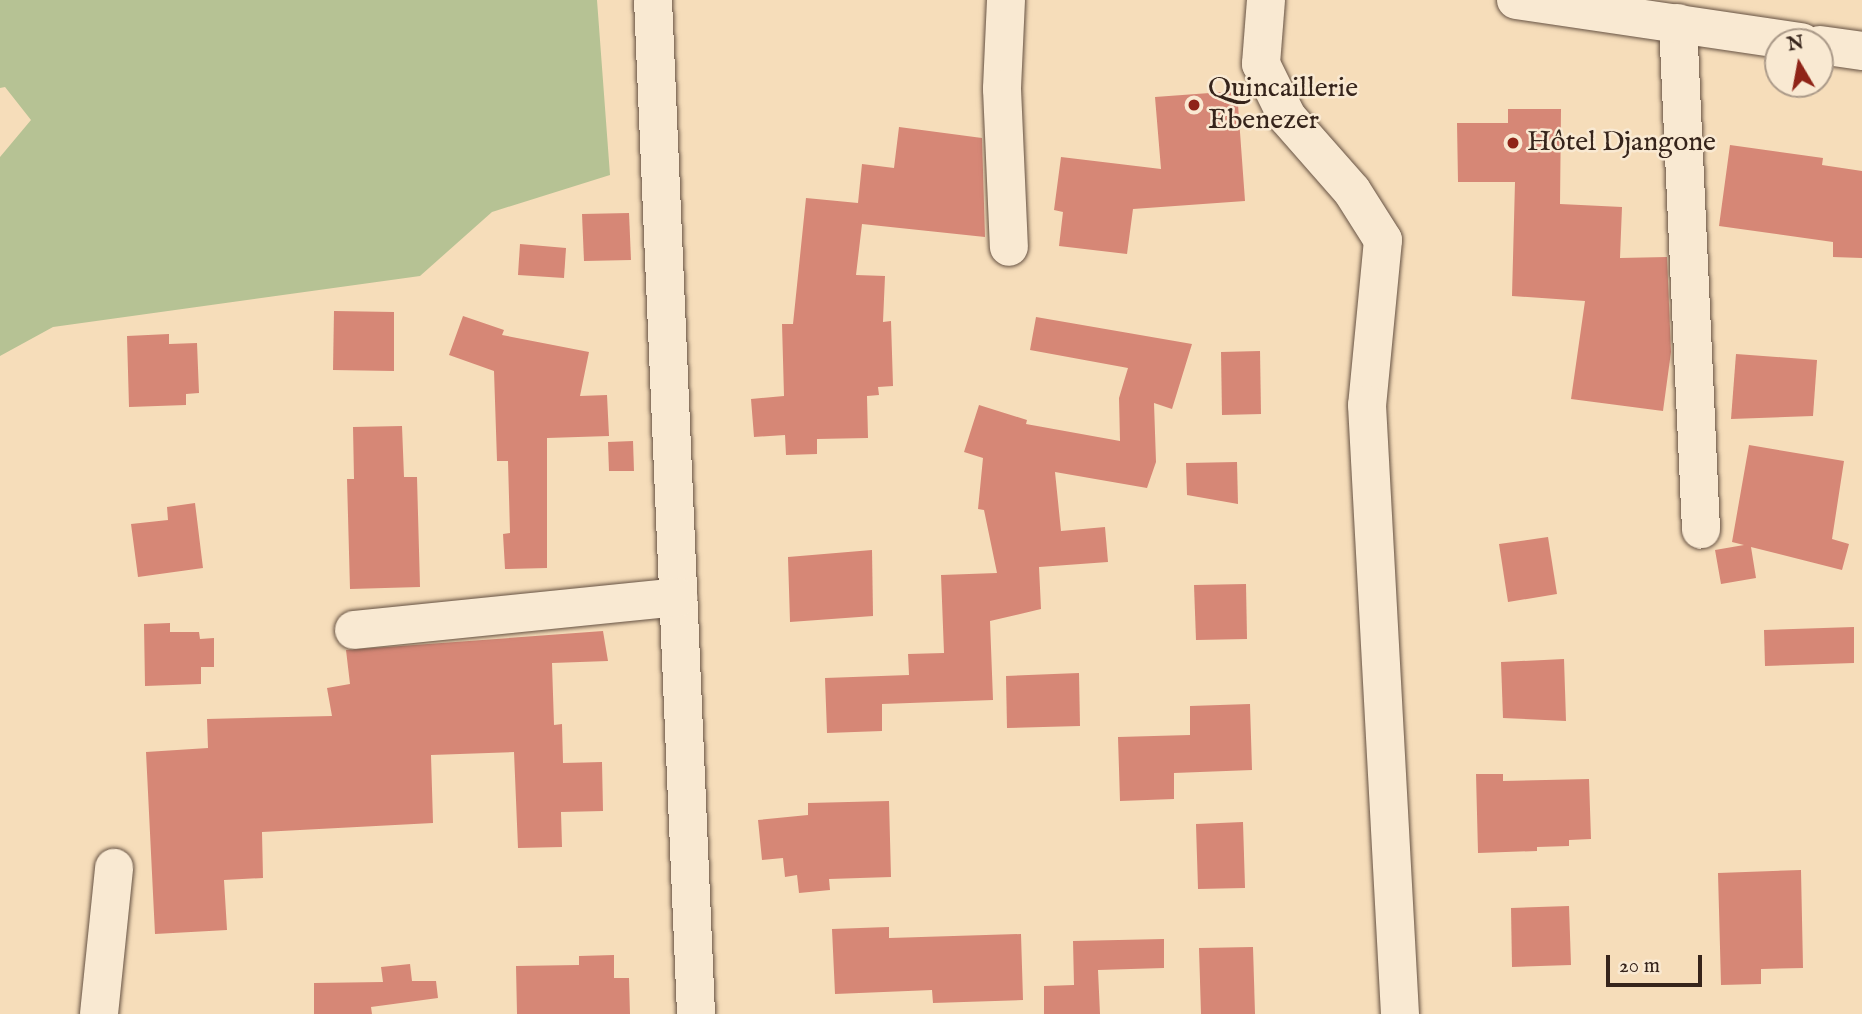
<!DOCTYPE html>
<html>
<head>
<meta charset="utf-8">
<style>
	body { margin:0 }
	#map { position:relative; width:1862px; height:1014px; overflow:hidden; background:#f6ddba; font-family:"IM FELL English",serif }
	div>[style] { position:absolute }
	.green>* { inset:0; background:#b6c294 }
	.building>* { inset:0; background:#d68776 }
	.roads { filter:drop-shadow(0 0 2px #665243) drop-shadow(0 0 2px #665243) }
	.street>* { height:38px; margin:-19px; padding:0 19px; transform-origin:19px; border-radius:19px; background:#f9e9d2 }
	.secondary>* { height:38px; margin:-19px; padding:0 19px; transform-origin:19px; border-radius:19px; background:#f9e9d2 }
	.dots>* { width:19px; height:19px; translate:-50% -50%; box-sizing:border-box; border:4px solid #f9e9d2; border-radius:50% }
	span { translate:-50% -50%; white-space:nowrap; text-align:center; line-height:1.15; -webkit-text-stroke:5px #f9e9d2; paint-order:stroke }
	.poi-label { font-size:28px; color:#36241b }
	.left { translate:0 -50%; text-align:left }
	.north { position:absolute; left:1764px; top:28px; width:70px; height:70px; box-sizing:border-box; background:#f9e9d2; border:2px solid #ab9a89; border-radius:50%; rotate:350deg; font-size:19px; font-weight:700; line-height:28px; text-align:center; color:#36241b }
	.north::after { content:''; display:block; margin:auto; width:24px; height:32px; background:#8f2418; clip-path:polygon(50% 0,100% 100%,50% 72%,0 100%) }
	.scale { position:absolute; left:1606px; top:955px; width:96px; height:32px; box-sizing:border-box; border:4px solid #36241b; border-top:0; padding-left:9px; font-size:21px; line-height:24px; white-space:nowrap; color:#36241b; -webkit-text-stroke:5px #f9e9d2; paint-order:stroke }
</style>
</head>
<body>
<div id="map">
	<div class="green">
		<i style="clip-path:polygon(0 0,597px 0,610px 175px,492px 212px,420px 276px,53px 327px,0 356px,0 157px,31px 120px,5px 87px,0 88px)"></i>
	</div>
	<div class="building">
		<i style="clip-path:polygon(1237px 91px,1245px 201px,1133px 209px,1127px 254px,1059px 246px,1063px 212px,1054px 210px,1061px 157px,1161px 169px,1155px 97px)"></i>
		<i style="clip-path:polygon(1508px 109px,1561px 109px,1560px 204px,1622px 207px,1620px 258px,1667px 257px,1671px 352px,1663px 411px,1571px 399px,1585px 301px,1512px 296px,1515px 182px,1458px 182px,1457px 123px,1508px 123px)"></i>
		<i style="clip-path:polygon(899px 127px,982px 138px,985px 237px,862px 224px,856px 275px,885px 276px,883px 322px,891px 321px,893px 386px,878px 387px,879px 395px,867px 396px,868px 438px,817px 439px,817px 454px,786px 455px,785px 435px,754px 437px,751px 399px,784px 396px,782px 324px,793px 324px,806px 198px,858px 203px,862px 164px,894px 168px)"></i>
		<i style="clip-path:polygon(1730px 145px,1823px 158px,1822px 165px,1862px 171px,1862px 258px,1833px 257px,1833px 242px,1719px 226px)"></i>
		<i style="clip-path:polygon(629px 213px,631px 260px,584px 261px,582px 214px)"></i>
		<i style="clip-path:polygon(520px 244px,566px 248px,564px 278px,518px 275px)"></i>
		<i style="clip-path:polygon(334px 311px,394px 312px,394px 371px,333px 370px)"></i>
		<i style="clip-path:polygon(463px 316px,504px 330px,502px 335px,589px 352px,580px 396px,607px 395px,609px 436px,547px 438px,547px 568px,505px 569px,503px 534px,510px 533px,508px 461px,497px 461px,494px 371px,449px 355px)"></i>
		<i style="clip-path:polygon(1036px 317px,1192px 344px,1172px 409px,1154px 403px,1156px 462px,1147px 488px,1055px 472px,1061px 531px,1105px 527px,1108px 562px,1039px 567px,1041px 609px,990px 621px,993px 700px,882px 704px,882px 731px,827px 733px,825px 678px,909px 675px,908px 654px,944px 653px,941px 575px,997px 573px,984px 510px,978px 509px,983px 458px,964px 452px,979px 405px,1027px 420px,1026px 424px,1120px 441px,1119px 398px,1128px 368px,1030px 350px)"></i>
		<i style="clip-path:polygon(169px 334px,169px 344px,197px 343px,199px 393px,186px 394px,186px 405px,129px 407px,127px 336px)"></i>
		<i style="clip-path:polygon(1260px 351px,1261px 414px,1222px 415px,1221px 352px)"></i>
		<i style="clip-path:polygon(1736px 354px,1817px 360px,1813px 416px,1731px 419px)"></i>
		<i style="clip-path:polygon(402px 426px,404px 477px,417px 477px,420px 587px,350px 589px,347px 479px,354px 479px,353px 427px)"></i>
		<i style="clip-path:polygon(633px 441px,634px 471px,609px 471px,608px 442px)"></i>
		<i style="clip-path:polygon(1749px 445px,1844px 461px,1832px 539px,1849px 544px,1842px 570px,1751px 547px,1756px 578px,1721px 584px,1715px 550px,1744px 545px,1732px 542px)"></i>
		<i style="clip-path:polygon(1237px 462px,1238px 504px,1187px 495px,1186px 463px)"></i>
		<i style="clip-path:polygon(195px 503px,203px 568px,138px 577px,131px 524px,168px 520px,167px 507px)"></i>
		<i style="clip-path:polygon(1548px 537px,1557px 594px,1508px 602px,1499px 544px)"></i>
		<i style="clip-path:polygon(872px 550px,873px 616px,790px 622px,788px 557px)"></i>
		<i style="clip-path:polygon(1246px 584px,1247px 639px,1196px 640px,1194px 585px)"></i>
		<i style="clip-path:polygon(170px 623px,170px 632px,199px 632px,200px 639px,214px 638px,214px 667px,201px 667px,201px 684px,145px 686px,144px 624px)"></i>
		<i style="clip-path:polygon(1854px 627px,1854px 663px,1765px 666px,1764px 630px)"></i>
		<i style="clip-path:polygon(603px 631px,608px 661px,552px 663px,554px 725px,562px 724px,563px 763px,602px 762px,603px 811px,561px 812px,562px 847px,518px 848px,514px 752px,431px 755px,433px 823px,262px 832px,263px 878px,224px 880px,227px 930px,155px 934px,146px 752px,208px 748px,207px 719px,332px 716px,327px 688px,350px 684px,346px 650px)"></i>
		<i style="clip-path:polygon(1564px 659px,1566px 721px,1503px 718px,1501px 662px)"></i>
		<i style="clip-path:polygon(1079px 673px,1080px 726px,1007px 728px,1006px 676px)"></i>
		<i style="clip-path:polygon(1250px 704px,1252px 770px,1174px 773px,1174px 799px,1120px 801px,1118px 737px,1190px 735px,1190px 706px)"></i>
		<i style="clip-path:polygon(1476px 774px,1503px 774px,1503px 781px,1589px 779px,1591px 839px,1569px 840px,1569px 846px,1537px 847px,1537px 851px,1478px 853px)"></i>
		<i style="clip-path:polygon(889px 801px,891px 877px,829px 879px,830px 890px,799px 893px,797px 875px,785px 877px,783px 858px,762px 860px,758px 820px,808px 815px,808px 803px)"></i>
		<i style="clip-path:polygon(1243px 822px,1245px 888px,1198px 889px,1196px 824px)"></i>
		<i style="clip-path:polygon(1801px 870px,1803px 968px,1761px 969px,1761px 984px,1721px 985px,1718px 873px)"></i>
		<i style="clip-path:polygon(1569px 906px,1571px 965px,1512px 967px,1511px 908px)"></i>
		<i style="clip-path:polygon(889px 927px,889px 938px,1021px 934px,1023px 1000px,933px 1003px,932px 990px,835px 994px,832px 929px)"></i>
		<i style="clip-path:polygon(1164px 939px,1164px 968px,1098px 970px,1100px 1014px,1044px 1014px,1044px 986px,1074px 985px,1073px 941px)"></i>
		<i style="clip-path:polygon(1253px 947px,1255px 1014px,1201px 1014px,1199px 948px)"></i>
		<i style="clip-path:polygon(614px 955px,614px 978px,629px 978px,630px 1014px,517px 1014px,516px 966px,579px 965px,579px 956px)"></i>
		<i style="clip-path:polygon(410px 964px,412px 981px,436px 981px,438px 998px,371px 1007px,372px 1014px,314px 1014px,314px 983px,383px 982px,381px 967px)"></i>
	</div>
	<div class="roads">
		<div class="street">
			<i style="left:653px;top:0;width:1015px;rotate:87.57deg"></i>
			<i style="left:1006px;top:0;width:89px;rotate:92.6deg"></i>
			<i style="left:1002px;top:89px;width:158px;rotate:87.5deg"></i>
			<i style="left:1266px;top:0;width:64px;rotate:94.5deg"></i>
			<i style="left:1261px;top:64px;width:59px;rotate:63.9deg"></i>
			<i style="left:1287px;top:117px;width:98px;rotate:48.7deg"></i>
			<i style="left:1352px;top:191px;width:58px;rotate:57.7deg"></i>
			<i style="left:1383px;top:240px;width:166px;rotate:95.5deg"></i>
			<i style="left:1367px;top:405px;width:610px;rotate:86.9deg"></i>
			<i style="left:1678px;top:23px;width:507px;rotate:87.4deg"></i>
			<i style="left:354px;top:630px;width:326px;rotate:-5.8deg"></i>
			<i style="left:99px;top:1014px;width:147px;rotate:-84.1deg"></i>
		</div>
		<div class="secondary">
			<i style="left:1516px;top:0;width:289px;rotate:8.4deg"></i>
			<i style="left:1820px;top:45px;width:42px;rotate:8.1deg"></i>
		</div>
	</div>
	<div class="dots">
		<i style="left:1194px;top:105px;background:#8f2418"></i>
		<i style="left:1513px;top:143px;background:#8f2418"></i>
	</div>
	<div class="poi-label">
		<span class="left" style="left:1208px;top:105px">Quincaillerie<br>Ebenezer</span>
		<span class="left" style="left:1527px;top:143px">Hôtel Djangone</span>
	</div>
	<div class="north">N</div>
	<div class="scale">20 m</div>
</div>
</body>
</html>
